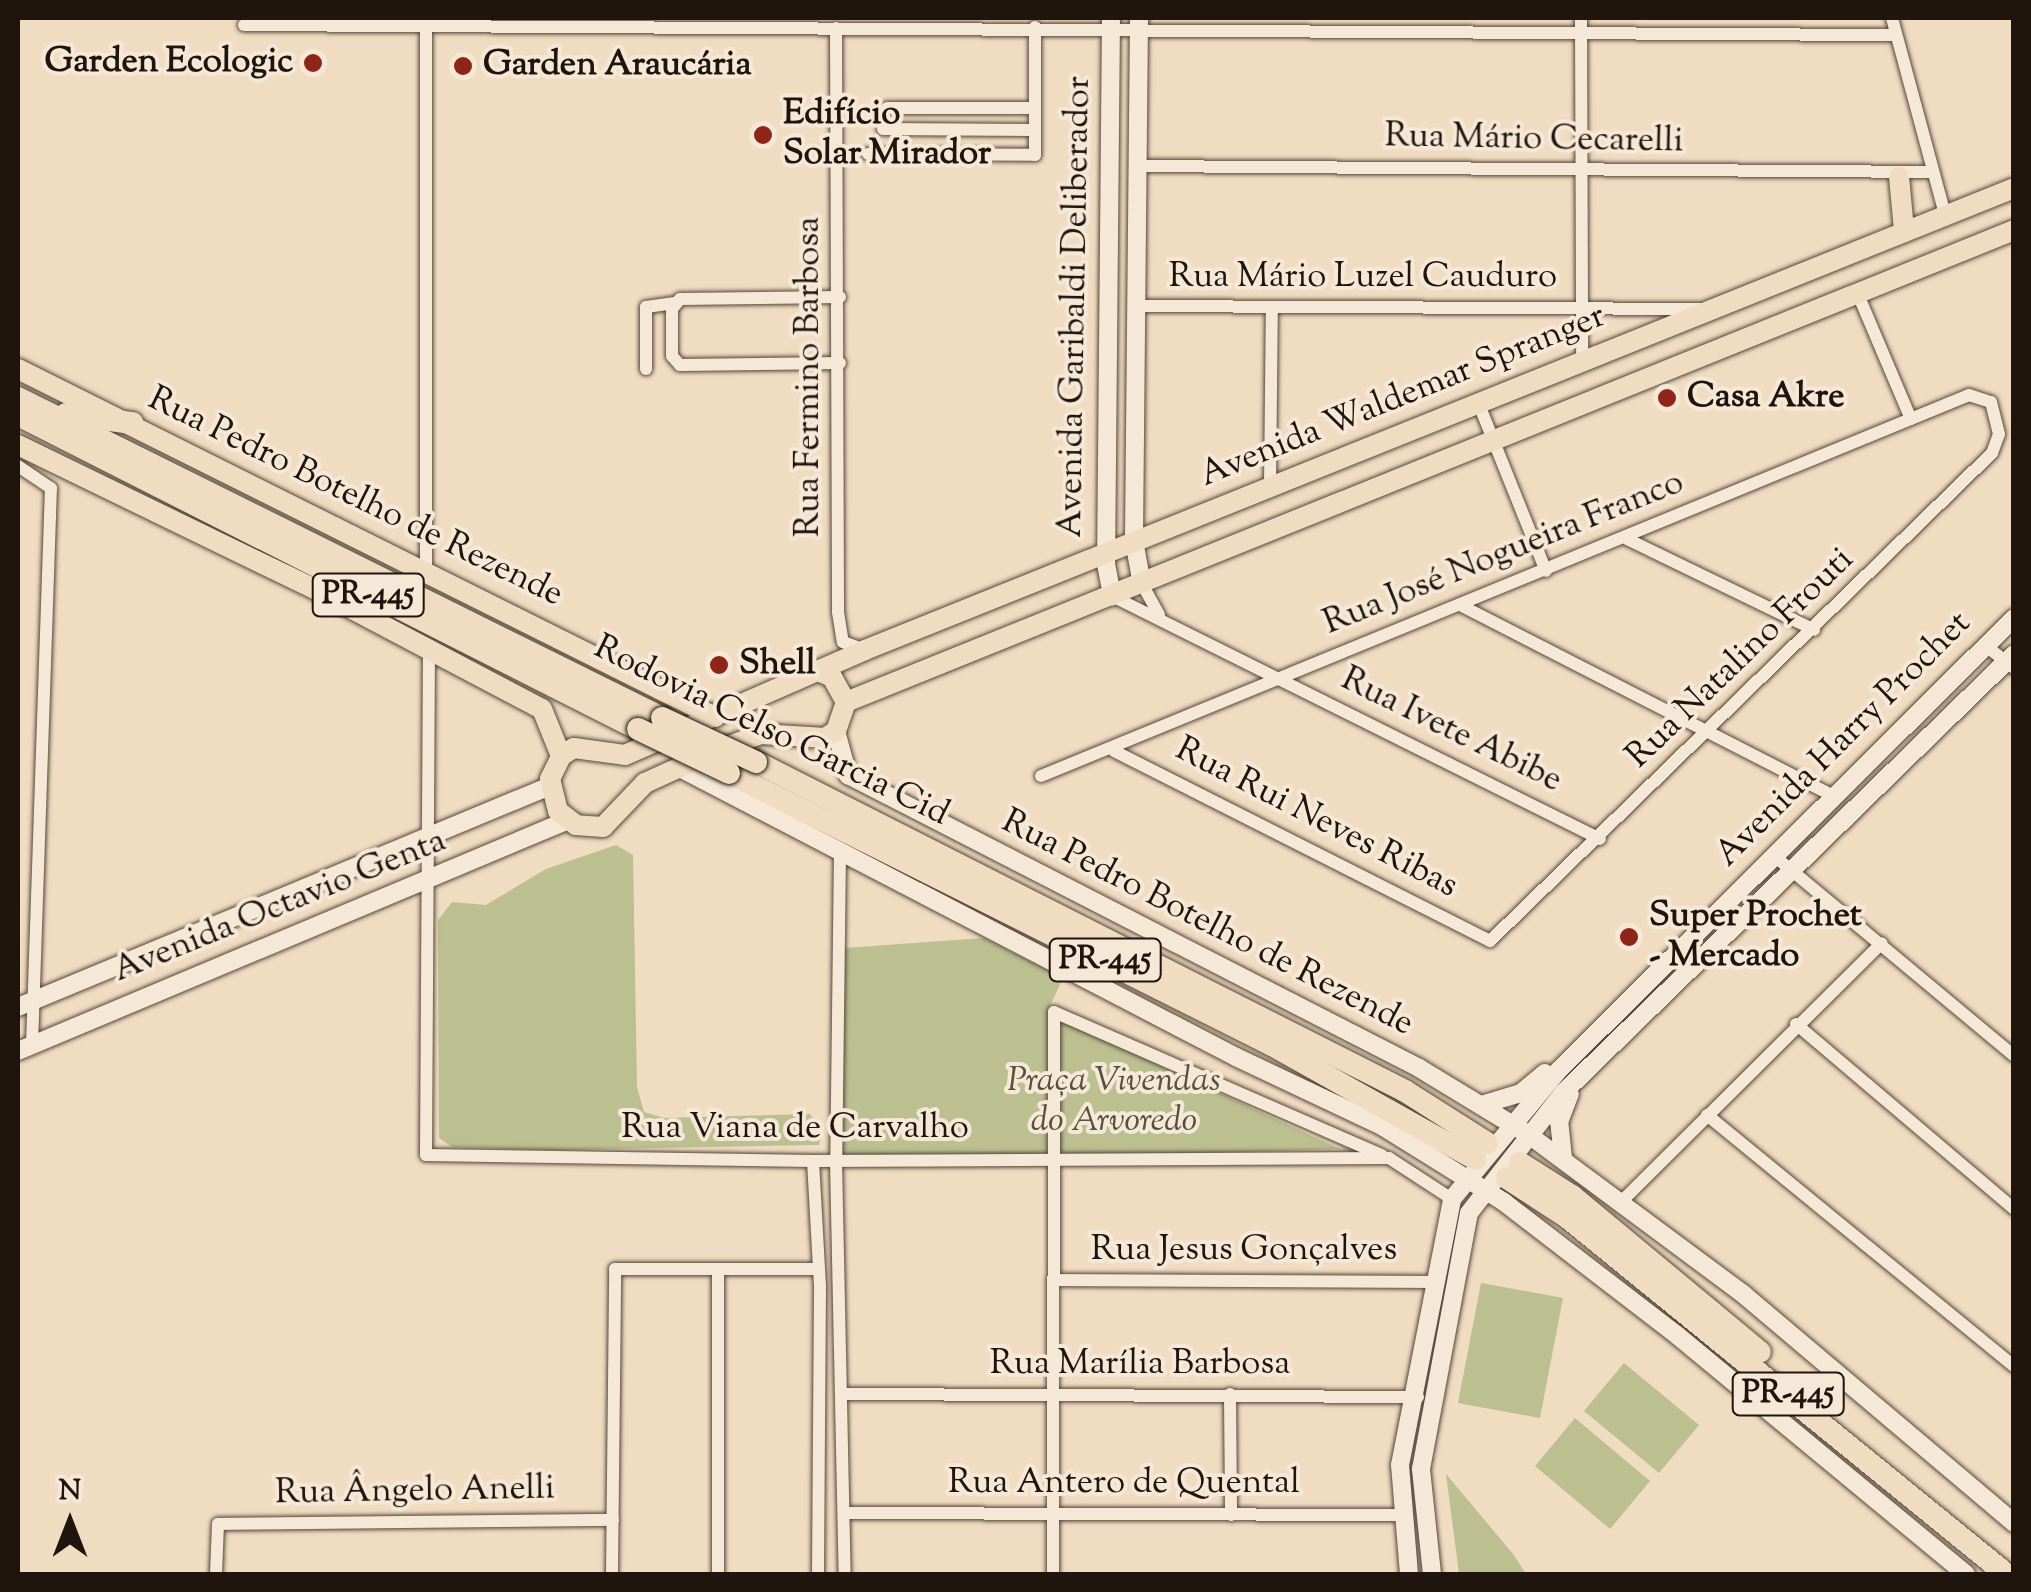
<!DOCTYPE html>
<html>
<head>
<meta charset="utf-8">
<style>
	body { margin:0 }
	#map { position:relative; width:2031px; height:1592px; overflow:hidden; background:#f0dcc0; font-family:"Sorts Mill Goudy",serif }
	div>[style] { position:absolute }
	.green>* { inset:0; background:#bcbf90 }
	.roads { filter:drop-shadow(0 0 2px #53463a) drop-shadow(0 0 2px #53463a) }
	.street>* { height:12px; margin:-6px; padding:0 6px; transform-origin:6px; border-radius:6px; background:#f5e8d6 }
	.secondary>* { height:18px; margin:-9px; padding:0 9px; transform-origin:9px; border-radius:9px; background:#f5e8d6 }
	.primary>* { height:20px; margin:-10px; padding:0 10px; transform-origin:10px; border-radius:10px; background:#f0dcc0 }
	.highway>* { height:22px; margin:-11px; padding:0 11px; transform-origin:11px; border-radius:11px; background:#f0dcc0 }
	.bridges { filter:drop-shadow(0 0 2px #1f140e) drop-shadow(0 0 2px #1f140e) }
	.highway-bridge>* { height:22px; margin:-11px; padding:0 11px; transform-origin:11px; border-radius:11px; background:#f0dcc0 }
	.dots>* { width:28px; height:28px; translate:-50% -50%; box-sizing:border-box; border:5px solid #f5e8d6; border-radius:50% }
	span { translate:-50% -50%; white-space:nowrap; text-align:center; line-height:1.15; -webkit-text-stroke:8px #f5e8d6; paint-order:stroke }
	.shield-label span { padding:2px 8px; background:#f5e8d6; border:2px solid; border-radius:8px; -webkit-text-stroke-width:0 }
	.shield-label { font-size:32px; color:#1f140e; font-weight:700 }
	.poi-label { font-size:35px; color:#1f140e; font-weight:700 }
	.right { translate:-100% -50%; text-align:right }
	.left { translate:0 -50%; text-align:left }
	.street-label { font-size:35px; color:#1f140e }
	.park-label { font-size:35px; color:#56503c; font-style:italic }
	.frame { position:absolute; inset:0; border:20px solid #1f140e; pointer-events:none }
	.north { position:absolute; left:20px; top:1472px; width:100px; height:100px; -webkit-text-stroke:8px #f5e8d6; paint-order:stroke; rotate:0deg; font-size:28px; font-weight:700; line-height:40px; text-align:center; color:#1f140e }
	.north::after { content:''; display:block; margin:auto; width:35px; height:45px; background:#1f140e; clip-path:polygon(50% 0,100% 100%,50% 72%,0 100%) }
</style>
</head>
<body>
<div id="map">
	<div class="green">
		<i style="clip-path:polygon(616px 845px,633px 855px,637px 1087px,644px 1112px,664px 1118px,810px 1114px,822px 1132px,819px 1145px,550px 1150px,452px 1147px,439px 1138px,438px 920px,452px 902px,486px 905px,546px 869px)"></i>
		<i style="clip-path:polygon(984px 938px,1063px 978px,1049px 1008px,1047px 1157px,842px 1155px,845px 948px)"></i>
		<i style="clip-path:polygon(1060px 1019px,1340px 1149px,1060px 1157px)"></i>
		<i style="clip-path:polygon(1481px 1283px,1563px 1298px,1540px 1418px,1458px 1403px)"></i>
		<i style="clip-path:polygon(1624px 1363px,1699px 1425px,1659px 1473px,1584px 1411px)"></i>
		<i style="clip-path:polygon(1575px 1418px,1650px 1481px,1610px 1529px,1535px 1466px)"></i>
		<i style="clip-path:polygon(1446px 1474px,1513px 1554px,1526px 1574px,1459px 1574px)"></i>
	</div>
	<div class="roads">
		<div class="street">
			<i style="left:1581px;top:18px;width:343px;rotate:89.8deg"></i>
			<i style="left:1892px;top:18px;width:204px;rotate:74.9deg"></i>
			<i style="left:244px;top:25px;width:1650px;rotate:0.35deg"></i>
			<i style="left:836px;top:28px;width:584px;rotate:89.8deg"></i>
			<i style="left:838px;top:612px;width:30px;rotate:81deg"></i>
			<i style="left:843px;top:642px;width:20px;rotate:20deg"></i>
			<i style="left:887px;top:108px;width:148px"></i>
			<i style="left:883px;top:129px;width:152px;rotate:0.4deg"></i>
			<i style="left:868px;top:154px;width:167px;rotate:0.3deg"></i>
			<i style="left:1035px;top:155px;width:128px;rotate:-90deg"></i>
			<i style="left:1137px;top:166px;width:793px;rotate:0.43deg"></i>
			<i style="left:1857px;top:292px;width:138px;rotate:67deg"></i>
			<i style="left:1135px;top:306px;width:567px;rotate:0.3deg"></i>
			<i style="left:840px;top:363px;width:160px;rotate:179.3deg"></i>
			<i style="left:680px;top:365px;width:12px;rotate:-132deg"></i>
			<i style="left:672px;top:356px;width:47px;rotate:-90deg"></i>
			<i style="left:672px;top:309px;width:13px;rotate:-51deg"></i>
			<i style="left:680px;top:299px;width:160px;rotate:-0.7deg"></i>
			<i style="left:646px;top:369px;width:62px;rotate:-90deg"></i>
			<i style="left:646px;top:307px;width:29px;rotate:-8deg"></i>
			<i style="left:1478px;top:402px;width:182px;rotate:68.1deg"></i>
			<i style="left:18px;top:466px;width:40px;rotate:34deg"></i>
			<i style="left:1270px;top:486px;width:178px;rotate:-89.4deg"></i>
			<i style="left:1627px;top:539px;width:208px;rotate:25.9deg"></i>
			<i style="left:426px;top:568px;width:541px;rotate:-90deg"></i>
			<i style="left:1142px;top:584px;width:35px;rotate:61deg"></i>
			<i style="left:1112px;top:596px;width:545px;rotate:26.47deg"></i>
			<i style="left:1462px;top:606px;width:417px;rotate:27.1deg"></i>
			<i style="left:1986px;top:646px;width:36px;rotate:38deg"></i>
			<i style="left:429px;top:648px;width:507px;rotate:90.34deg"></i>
			<i style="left:426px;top:1155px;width:387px;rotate:0.9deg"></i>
			<i style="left:813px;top:1161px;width:576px;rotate:-0.3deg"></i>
			<i style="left:1389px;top:1158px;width:75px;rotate:33.1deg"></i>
			<i style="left:1041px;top:776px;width:1003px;rotate:-22.32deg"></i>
			<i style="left:1969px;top:395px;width:23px;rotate:18deg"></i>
			<i style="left:1991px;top:402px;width:33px;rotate:76deg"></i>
			<i style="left:1999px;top:434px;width:20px;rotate:110deg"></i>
			<i style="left:1992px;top:453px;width:700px;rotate:135.81deg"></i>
			<i style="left:1490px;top:941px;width:421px;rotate:-153.2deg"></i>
			<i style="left:840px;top:852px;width:309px;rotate:90.7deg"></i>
			<i style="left:836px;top:1161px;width:413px;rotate:88.8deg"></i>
			<i style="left:1773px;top:855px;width:314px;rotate:39.8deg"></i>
			<i style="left:1796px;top:1024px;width:286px;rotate:40.3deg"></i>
			<i style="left:32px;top:1045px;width:557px;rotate:-88.05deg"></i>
			<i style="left:1707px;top:1115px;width:397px;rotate:39.3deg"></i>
			<i style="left:813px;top:1161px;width:125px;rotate:86.8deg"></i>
			<i style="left:820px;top:1286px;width:288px;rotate:90.4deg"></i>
			<i style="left:1624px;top:1199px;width:363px;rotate:-44.8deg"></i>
			<i style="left:718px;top:1269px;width:305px;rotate:90deg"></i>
			<i style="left:1054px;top:1280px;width:379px;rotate:0.3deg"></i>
			<i style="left:846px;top:1394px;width:572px;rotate:0.3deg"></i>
			<i style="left:1230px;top:1394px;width:121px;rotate:89.5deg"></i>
			<i style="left:845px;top:1513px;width:558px;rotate:0.21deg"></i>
			<i style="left:216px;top:1574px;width:50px;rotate:-87.7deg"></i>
			<i style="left:218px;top:1524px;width:395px;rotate:-0.6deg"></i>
			<i style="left:612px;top:1574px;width:305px;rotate:-89.4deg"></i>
			<i style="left:615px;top:1269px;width:202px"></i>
			<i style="left:1053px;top:1574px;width:562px;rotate:-89.9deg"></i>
			<i style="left:1054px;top:1012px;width:358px;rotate:23.6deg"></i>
		</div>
		<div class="secondary">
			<i style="left:1111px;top:18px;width:546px;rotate:90.52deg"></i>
			<i style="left:1106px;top:564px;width:33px;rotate:79deg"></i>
			<i style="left:1139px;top:18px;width:523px;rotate:90.55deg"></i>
			<i style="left:1134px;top:541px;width:44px;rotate:79.5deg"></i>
			<i style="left:836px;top:731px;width:46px;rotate:74.7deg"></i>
			<i style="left:848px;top:775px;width:642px;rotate:27.16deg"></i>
			<i style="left:1419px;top:1068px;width:129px;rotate:31.3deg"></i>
			<i style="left:1529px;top:1135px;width:267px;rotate:36.6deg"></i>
			<i style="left:1743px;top:1294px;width:355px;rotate:40.2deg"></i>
			<i style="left:678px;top:767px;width:629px;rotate:27.46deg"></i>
			<i style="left:1236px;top:1057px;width:161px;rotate:25.3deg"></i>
			<i style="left:1382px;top:1126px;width:144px;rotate:31.9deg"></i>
			<i style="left:1504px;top:1202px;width:220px;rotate:37.6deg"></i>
			<i style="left:1678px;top:1336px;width:374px;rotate:39.6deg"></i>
			<i style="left:18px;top:1007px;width:576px;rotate:-22.56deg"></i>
			<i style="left:18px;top:1051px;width:594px;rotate:-22.77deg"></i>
			<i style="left:1481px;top:1105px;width:42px;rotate:-16.7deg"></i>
			<i style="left:1521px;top:1093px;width:31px;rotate:-40deg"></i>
			<i style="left:1563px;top:1158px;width:36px;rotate:-96deg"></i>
			<i style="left:1559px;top:1122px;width:30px;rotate:-69deg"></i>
			<i style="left:1409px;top:1574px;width:109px;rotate:-94.7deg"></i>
			<i style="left:1400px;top:1465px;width:271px;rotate:-78.9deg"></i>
			<i style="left:1452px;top:1199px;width:166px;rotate:-50.4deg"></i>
			<i style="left:1558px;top:1071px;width:643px;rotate:-44.81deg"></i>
			<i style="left:1432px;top:1574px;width:106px;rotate:-96deg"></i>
			<i style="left:1421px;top:1469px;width:260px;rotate:-79.4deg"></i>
			<i style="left:1469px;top:1213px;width:154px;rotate:-51.9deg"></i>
			<i style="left:1564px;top:1092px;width:628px;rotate:-44.23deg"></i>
		</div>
		<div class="primary">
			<i style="left:1899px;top:177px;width:53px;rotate:84.6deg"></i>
			<i style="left:18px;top:369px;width:779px;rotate:26.53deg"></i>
			<i style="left:18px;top:445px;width:331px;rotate:25.9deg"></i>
			<i style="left:316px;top:590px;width:255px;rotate:27.8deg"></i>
			<i style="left:542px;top:709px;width:51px;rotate:68deg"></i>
			<i style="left:818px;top:671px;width:15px;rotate:23deg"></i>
			<i style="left:832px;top:677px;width:29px;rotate:61deg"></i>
			<i style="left:846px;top:702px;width:31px;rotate:109deg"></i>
			<i style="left:836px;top:731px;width:13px;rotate:148deg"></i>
			<i style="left:825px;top:738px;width:64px;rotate:-176.4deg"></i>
			<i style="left:761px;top:734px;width:51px;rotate:159.4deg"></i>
			<i style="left:713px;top:752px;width:75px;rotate:155.5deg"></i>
			<i style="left:645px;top:783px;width:61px;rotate:133.7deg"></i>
			<i style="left:603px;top:827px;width:27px;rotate:-176deg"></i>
			<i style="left:576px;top:825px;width:23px;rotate:-142deg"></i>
			<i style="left:558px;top:811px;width:33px;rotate:-104deg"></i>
			<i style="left:550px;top:779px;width:25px;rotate:-64deg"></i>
			<i style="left:561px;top:756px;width:15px;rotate:-32deg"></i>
			<i style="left:574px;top:748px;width:51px;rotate:7.8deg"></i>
			<i style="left:625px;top:755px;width:262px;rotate:-23.6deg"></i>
			<i style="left:865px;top:650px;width:1238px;rotate:-21.9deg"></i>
			<i style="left:846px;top:702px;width:1260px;rotate:-22deg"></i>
		</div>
		<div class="highway">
			<i style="left:18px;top:398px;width:719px;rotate:26.42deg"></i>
			<i style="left:66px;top:414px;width:67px;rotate:7.8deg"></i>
			<i style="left:18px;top:415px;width:695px;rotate:26.86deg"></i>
			<i style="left:756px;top:762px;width:728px;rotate:26.88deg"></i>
			<i style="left:1405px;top:1091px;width:97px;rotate:32.4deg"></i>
			<i style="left:729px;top:773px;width:607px;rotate:26.61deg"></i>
			<i style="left:1272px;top:1045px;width:233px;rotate:29.3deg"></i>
			<i style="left:1520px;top:1163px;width:62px;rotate:32.4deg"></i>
			<i style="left:1572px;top:1196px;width:244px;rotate:39.7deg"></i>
			<i style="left:1507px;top:1178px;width:72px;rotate:33deg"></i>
			<i style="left:1567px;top:1217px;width:566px;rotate:39.12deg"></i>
		</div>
	</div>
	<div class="bridges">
		<div class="highway-bridge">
			<i style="left:662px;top:718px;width:104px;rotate:25.1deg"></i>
			<i style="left:638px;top:729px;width:101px;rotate:25.8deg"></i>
		</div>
	</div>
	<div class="dots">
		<i style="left:313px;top:63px;background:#8f2418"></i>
		<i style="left:463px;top:66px;background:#8f2418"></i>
		<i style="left:763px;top:135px;background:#8f2418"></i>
		<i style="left:1667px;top:398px;background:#8f2418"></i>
		<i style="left:719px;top:665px;background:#8f2418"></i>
		<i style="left:1629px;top:937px;background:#8f2418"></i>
	</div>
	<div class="shield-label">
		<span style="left:368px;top:595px">PR-445</span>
		<span style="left:1105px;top:960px">PR-445</span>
		<span style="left:1788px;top:1394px">PR-445</span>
	</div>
	<div class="poi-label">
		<span class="right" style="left:293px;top:63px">Garden Ecologic</span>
		<span class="left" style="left:483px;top:66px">Garden Araucária</span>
		<span class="left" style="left:783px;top:135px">Edifício<br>Solar Mirador</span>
		<span class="left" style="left:1687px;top:398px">Casa Akre</span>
		<span class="left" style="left:739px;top:665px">Shell</span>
		<span class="left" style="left:1649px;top:937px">Super Prochet<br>- Mercado</span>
	</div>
	<div class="street-label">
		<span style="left:1534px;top:140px;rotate:1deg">Rua Mário Cecarelli</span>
		<span style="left:1363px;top:278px">Rua Mário Luzel Cauduro</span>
		<span style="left:1076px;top:307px;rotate:-89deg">Avenida Garibaldi Deliberador</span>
		<span style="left:810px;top:377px;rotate:-90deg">Rua Fermino Barbosa</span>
		<span style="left:1403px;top:397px;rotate:-22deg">Avenida Waldemar Spranger</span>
		<span style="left:355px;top:498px;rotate:26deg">Rua Pedro Botelho de Rezende</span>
		<span style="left:1504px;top:554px;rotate:-22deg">Rua José Nogueira Franco</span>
		<span style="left:1741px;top:659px;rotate:-44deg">Rua Natalino Frouti</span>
		<span style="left:1451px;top:731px;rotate:26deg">Rua Ivete Abibe</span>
		<span style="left:771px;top:732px;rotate:26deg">Rodovia Celso Garcia Cid</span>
		<span style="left:1844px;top:740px;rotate:-45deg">Avenida Harry Prochet</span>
		<span style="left:1316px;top:819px;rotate:27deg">Rua Rui Neves Ribas</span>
		<span style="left:280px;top:907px;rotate:-22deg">Avenida Octavio Genta</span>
		<span style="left:1207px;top:924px;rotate:27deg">Rua Pedro Botelho de Rezende</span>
		<span style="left:795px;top:1129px">Rua Viana de Carvalho</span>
		<span style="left:1244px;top:1251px">Rua Jesus Gonçalves</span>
		<span style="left:1140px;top:1365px">Rua Marília Barbosa</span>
		<span style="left:1124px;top:1484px">Rua Antero de Quental</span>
		<span style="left:415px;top:1492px;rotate:-1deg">Rua Ângelo Anelli</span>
	</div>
	<div class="park-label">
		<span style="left:1114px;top:1102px">Praça Vivendas<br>do Arvoredo</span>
	</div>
	<div class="frame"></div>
	<div class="north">N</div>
</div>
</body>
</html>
